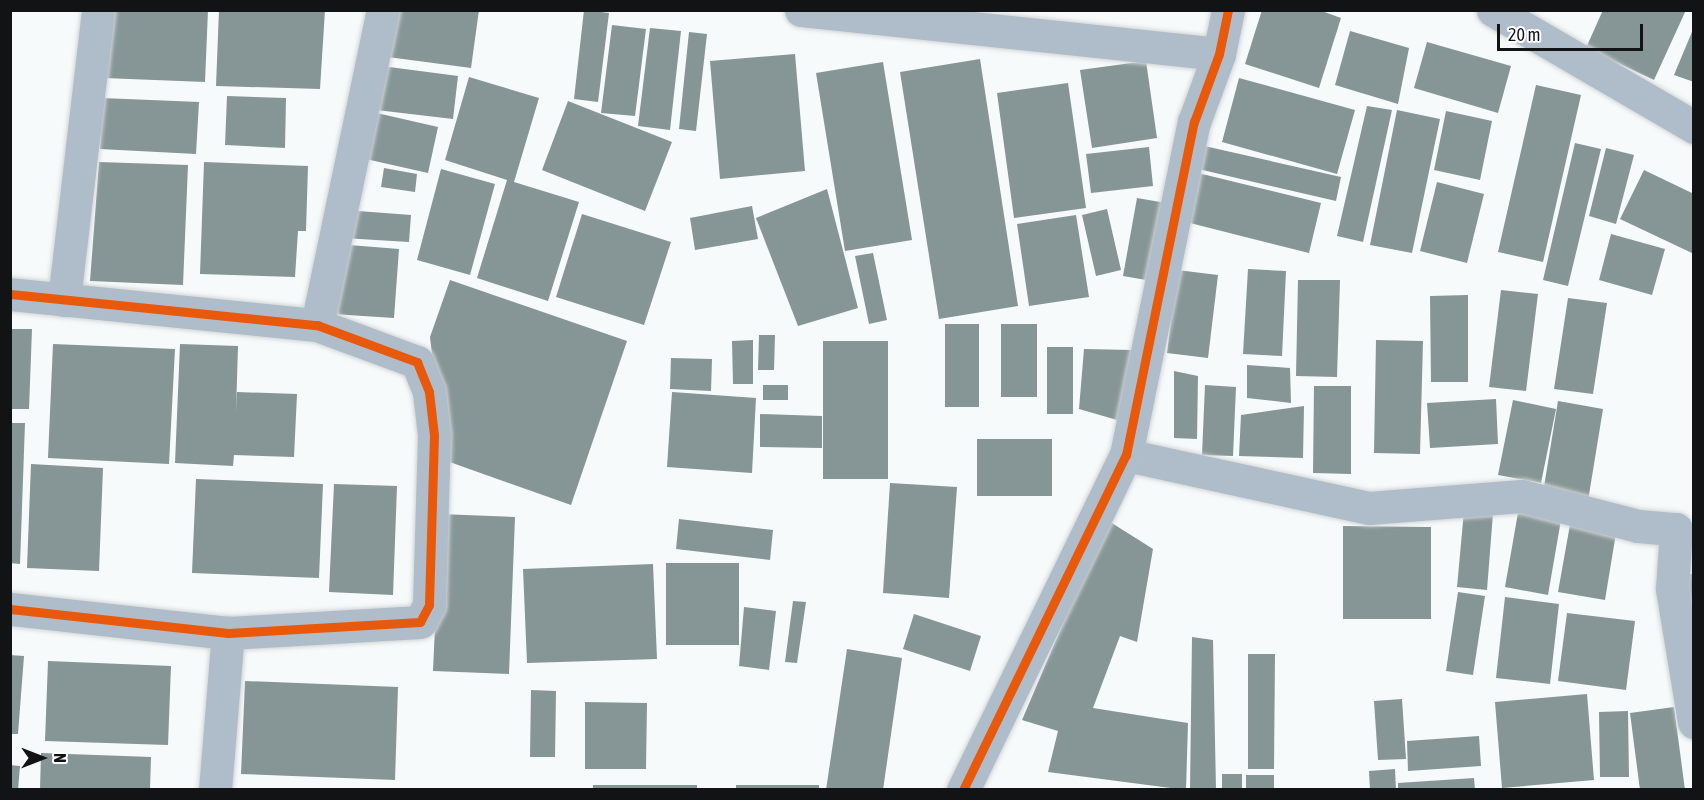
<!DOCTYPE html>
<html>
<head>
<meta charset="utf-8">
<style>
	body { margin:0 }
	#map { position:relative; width:1704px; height:800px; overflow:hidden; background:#f7fafb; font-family:"Asap Condensed",sans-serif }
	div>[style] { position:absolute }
	.building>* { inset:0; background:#869595 }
	.roads { filter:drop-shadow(0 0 2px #d3d5d5) drop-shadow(0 0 2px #d3d5d5) }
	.minor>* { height:33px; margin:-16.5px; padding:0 16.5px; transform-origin:16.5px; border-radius:16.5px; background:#afbdca }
	.tertiary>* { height:33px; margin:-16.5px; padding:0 16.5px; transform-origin:16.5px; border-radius:16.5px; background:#afbdca }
	.cycleway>* { height:9px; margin:-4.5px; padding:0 4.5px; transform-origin:4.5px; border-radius:4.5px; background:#e8590c }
	span { translate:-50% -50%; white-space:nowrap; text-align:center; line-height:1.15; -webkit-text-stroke:6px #fff; paint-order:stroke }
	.frame { position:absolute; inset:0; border:12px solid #121314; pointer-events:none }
	.north { position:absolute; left:12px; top:728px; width:60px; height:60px; -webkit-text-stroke:4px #fff; paint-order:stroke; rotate:90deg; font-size:16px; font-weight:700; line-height:24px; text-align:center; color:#121314 }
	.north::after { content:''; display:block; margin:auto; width:21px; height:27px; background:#121314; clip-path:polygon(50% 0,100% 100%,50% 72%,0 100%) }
	.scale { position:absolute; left:1497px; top:24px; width:146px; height:27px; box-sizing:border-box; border:3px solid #121314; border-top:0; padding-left:8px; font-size:18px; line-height:21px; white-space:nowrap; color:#121314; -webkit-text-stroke:4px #fff; paint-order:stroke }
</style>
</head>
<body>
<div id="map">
	<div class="building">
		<i style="clip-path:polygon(107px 10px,208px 10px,205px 82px,104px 78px)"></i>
		<i style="clip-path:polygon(219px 10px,325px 10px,320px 89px,216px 86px)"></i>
		<i style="clip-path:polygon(394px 10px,479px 10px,471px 68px,388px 57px)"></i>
		<i style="clip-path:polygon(584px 10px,609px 13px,598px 102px,574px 99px)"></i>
		<i style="clip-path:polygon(1262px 10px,1319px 10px,1341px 18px,1319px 88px,1245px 64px)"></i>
		<i style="clip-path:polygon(1603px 10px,1686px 10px,1654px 80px,1586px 48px)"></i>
		<i style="clip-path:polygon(612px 25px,646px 29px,635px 116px,601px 113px)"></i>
		<i style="clip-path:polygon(1694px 27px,1694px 82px,1674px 75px)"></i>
		<i style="clip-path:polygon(650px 28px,681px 31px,670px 130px,638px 126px)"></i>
		<i style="clip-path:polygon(1350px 31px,1409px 48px,1398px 104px,1335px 85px)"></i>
		<i style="clip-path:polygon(689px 32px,707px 34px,696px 131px,679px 129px)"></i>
		<i style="clip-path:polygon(1427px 42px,1511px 66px,1498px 113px,1414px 88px)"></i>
		<i style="clip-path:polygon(795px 54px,805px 171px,720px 179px,710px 61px)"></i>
		<i style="clip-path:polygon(980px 59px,1018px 306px,939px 319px,900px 72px)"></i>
		<i style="clip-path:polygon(1146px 61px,1157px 138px,1092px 148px,1080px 70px)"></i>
		<i style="clip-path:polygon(883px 62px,912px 240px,845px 251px,816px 73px)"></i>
		<i style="clip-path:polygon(374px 65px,458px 76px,453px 119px,368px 109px)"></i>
		<i style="clip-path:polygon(469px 77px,539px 98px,514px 182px,579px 202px,548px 301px,477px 278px,507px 180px,445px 160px)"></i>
		<i style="clip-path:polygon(1239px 78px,1355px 110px,1337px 174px,1222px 142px)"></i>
		<i style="clip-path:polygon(1068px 83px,1086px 208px,1014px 218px,997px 93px)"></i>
		<i style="clip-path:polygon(1536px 85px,1581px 95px,1543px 262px,1498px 252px)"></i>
		<i style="clip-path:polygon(227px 96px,286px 98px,285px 148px,225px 145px)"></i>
		<i style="clip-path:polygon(102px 98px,199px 102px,196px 154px,100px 149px)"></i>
		<i style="clip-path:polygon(568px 101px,672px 142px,645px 211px,542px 170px)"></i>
		<i style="clip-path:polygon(1367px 106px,1392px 110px,1363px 242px,1337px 236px)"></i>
		<i style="clip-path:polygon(1397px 110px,1440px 119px,1412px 253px,1370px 245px)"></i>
		<i style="clip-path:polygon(368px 111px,438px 127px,428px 173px,357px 157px)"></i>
		<i style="clip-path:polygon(1446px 111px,1492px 121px,1480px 180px,1434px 170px)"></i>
		<i style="clip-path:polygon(1575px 143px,1601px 149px,1568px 286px,1543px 280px)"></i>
		<i style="clip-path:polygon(1200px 145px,1341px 177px,1336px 201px,1194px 168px)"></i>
		<i style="clip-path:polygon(1149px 147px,1153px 186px,1091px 193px,1086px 154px)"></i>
		<i style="clip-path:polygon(1606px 148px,1634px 155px,1616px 224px,1589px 216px)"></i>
		<i style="clip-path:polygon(99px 162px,188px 165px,183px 285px,90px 281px)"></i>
		<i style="clip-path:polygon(204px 162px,308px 166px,306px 231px,298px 231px,295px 277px,200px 274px)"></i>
		<i style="clip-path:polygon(384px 168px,417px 174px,415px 192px,381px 187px)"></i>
		<i style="clip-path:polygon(441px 169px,495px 184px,470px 275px,417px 260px)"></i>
		<i style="clip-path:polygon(1644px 170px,1694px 194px,1694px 254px,1620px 219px)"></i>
		<i style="clip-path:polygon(1198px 173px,1321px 203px,1309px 253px,1186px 222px)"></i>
		<i style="clip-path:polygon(1437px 182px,1484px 194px,1467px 263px,1420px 251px)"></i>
		<i style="clip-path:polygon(827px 189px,858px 308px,798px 326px,756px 218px)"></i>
		<i style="clip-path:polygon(1137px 198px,1166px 203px,1152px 281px,1123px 276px)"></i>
		<i style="clip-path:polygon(752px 206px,758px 239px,695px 250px,690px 218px)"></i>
		<i style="clip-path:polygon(1107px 209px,1121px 270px,1096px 276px,1082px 215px)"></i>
		<i style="clip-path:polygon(345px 210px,411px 215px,409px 242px,343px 238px)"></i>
		<i style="clip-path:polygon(582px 214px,671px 242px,644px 325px,556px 297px)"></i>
		<i style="clip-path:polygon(1076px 215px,1089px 297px,1029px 306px,1017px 224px)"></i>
		<i style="clip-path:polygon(1611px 234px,1665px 249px,1652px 295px,1599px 280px)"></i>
		<i style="clip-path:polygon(337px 244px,399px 249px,394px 318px,332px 314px)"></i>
		<i style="clip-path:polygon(873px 253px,887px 320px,869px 324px,855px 256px)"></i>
		<i style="clip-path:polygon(1248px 269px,1286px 271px,1282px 356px,1243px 354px)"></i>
		<i style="clip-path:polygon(1177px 270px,1218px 275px,1208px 358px,1167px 353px)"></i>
		<i style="clip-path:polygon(450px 280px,627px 341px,571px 505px,444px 460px,430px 337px)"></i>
		<i style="clip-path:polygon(1298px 280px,1340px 280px,1337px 377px,1296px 376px)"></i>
		<i style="clip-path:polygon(1501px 290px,1538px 294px,1526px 391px,1489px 387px)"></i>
		<i style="clip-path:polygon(1468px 295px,1468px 382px,1431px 382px,1430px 296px)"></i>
		<i style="clip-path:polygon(1568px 298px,1607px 303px,1593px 394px,1554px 389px)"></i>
		<i style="clip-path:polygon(945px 324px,979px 324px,979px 407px,945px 407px)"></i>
		<i style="clip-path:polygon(1001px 324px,1037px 324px,1037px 397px,1001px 397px)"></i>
		<i style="clip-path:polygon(10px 329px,32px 329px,29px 409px,10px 409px)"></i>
		<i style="clip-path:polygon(759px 335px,775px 335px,774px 370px,758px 370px)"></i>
		<i style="clip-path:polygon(753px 340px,753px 384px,733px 384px,732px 341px)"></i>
		<i style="clip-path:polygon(1376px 340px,1423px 341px,1420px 454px,1374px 453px)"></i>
		<i style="clip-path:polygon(823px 341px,888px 341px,888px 479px,823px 479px)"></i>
		<i style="clip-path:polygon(53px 344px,175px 349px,169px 464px,48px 458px)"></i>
		<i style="clip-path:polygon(180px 344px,238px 346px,236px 412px,237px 392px,297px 394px,294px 457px,234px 455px,233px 466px,175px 463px)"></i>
		<i style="clip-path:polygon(1047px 347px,1073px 347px,1073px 414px,1047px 414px)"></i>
		<i style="clip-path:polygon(1084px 349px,1132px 350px,1124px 422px,1079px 409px)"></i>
		<i style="clip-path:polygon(671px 358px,712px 359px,711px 391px,670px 389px)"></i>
		<i style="clip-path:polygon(1247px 365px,1290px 368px,1291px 403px,1247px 398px)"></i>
		<i style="clip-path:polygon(1174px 371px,1198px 376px,1197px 439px,1174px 438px)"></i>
		<i style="clip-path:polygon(763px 385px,788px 385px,788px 400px,763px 400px)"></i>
		<i style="clip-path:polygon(1205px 385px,1236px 387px,1233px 456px,1202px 455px)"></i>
		<i style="clip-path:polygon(1314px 386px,1351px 386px,1351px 474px,1313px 473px)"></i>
		<i style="clip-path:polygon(672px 392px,756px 398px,752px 473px,667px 467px)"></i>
		<i style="clip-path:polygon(1496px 399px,1498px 444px,1430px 448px,1427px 403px)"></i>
		<i style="clip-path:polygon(1513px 400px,1556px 409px,1541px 483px,1498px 475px)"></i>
		<i style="clip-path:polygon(1558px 401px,1603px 409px,1587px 507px,1542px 499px)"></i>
		<i style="clip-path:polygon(1304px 406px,1303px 458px,1239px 456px,1241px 415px)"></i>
		<i style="clip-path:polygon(760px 414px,822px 416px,822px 448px,760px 447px)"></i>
		<i style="clip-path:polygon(10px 423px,25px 423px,20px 564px,10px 563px)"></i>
		<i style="clip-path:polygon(977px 439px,1052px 439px,1052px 496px,977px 496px)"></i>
		<i style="clip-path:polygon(31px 464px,103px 468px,99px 571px,27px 568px)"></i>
		<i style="clip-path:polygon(196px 479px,323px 484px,319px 578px,192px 573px)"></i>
		<i style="clip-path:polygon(890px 483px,957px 487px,949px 598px,883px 593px)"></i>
		<i style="clip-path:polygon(334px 484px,397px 486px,393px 595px,329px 592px)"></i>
		<i style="clip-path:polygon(1519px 507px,1562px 514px,1548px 595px,1505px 587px)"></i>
		<i style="clip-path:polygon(1464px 511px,1493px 513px,1487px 590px,1457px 587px)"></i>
		<i style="clip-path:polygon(440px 514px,515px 517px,509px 674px,433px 671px)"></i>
		<i style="clip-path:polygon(679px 519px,773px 530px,770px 560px,676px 549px)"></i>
		<i style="clip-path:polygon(1571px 519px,1617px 527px,1605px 600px,1558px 592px)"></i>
		<i style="clip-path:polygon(1107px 520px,1153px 549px,1137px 642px,1120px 636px,1093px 708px,1188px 723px,1186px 790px,1048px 772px,1058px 731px,1022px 720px)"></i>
		<i style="clip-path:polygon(1343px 526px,1431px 527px,1431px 619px,1343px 619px)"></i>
		<i style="clip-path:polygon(666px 563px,739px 563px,739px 645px,666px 645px)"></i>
		<i style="clip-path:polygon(653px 564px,657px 659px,527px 663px,523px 569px)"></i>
		<i style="clip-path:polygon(1686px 574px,1694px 574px,1694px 660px)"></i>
		<i style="clip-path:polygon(1458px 592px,1485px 596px,1473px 675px,1446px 671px)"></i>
		<i style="clip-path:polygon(1505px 597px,1559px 604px,1550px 684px,1496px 678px)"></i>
		<i style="clip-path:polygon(793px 601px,806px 602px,797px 663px,785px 662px)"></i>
		<i style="clip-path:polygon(744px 607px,776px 611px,769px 670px,739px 666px)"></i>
		<i style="clip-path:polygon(1567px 613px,1635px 621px,1626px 690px,1558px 681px)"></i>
		<i style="clip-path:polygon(914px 614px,981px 636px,970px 671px,903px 649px)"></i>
		<i style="clip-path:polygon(1192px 637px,1213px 640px,1216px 790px,1190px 790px)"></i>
		<i style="clip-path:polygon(847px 649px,902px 658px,883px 790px,826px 790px)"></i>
		<i style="clip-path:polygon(1248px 654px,1275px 654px,1274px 769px,1248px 769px)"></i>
		<i style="clip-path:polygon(10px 655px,24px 656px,18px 734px,10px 734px)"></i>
		<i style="clip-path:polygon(48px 661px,171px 666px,168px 745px,45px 741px)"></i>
		<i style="clip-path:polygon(245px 681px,398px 687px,395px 780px,241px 774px)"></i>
		<i style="clip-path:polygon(531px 690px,556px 691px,555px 757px,530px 757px)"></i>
		<i style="clip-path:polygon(1587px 694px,1594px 780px,1502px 788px,1495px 702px)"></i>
		<i style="clip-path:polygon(1402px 699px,1406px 759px,1378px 760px,1374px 701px)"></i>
		<i style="clip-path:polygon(585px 702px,647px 703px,646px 769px,585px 769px)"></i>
		<i style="clip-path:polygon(1674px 707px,1685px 790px,1640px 790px,1630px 713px)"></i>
		<i style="clip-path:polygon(1628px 711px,1629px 777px,1600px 777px,1599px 712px)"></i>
		<i style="clip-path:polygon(1479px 736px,1481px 766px,1408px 771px,1407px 741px)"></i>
		<i style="clip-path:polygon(41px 753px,151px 757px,150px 790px,40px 790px)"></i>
		<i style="clip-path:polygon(10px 765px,20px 766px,18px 790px,10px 790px)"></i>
		<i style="clip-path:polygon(1395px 769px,1396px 790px,1370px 790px,1369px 771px)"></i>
		<i style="clip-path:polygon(1222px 774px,1242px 774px,1242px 790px,1222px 790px)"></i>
		<i style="clip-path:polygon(1246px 775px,1274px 775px,1274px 790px,1246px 790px)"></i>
		<i style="clip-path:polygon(1474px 778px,1475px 790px,1398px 790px,1398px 783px)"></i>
		<i style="clip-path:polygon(593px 785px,697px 785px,697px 790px,593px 790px)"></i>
		<i style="clip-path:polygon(736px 785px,819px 785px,819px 790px,736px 790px)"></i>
	</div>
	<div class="roads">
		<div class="minor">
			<i style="left:801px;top:10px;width:420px;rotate:6deg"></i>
			<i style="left:10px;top:294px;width:309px;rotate:5.8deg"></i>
			<i style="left:317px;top:325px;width:107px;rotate:20.3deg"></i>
			<i style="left:417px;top:362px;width:32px;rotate:68deg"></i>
			<i style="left:429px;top:392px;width:43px;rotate:83.4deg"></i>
			<i style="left:434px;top:435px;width:170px;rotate:91.7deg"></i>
			<i style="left:429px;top:605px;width:19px;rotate:118deg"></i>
			<i style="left:420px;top:622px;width:192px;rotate:176.7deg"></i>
			<i style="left:228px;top:633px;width:219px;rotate:-173.7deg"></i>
			<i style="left:64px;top:300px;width:292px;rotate:-83.3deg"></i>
			<i style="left:317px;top:325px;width:322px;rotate:-78.2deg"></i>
			<i style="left:1126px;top:455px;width:249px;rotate:12.3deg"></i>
			<i style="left:1369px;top:508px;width:153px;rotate:-4.5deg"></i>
			<i style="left:1522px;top:496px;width:120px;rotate:14.5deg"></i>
			<i style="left:1638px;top:526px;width:38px;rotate:5deg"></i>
			<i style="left:1676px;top:529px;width:60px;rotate:93.8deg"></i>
			<i style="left:1672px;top:589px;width:135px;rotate:80.6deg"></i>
			<i style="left:215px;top:790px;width:158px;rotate:-85.3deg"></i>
			<i style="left:963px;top:790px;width:373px;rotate:-64.1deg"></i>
			<i style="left:1126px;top:455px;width:340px;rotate:-78.5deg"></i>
			<i style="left:1194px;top:122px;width:72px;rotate:-69.8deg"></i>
			<i style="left:1219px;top:54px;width:45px;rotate:-78.4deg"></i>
		</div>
		<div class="tertiary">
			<i style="left:1493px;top:10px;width:233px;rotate:30.2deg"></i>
		</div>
	</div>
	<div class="cycleway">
		<i style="left:10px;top:294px;width:309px;rotate:5.8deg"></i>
		<i style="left:317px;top:325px;width:107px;rotate:20.3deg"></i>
		<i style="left:417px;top:362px;width:32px;rotate:68deg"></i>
		<i style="left:429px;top:392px;width:43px;rotate:83.4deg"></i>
		<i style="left:434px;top:435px;width:170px;rotate:91.7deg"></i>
		<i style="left:429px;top:605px;width:19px;rotate:118deg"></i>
		<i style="left:420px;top:622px;width:192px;rotate:176.7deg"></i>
		<i style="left:228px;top:633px;width:219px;rotate:-173.7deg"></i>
		<i style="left:963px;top:790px;width:373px;rotate:-64.1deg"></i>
		<i style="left:1126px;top:455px;width:340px;rotate:-78.5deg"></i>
		<i style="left:1194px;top:122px;width:72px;rotate:-69.8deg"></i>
		<i style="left:1219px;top:54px;width:45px;rotate:-78.4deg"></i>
	</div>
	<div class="frame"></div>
	<div class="north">N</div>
	<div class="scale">20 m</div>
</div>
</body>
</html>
